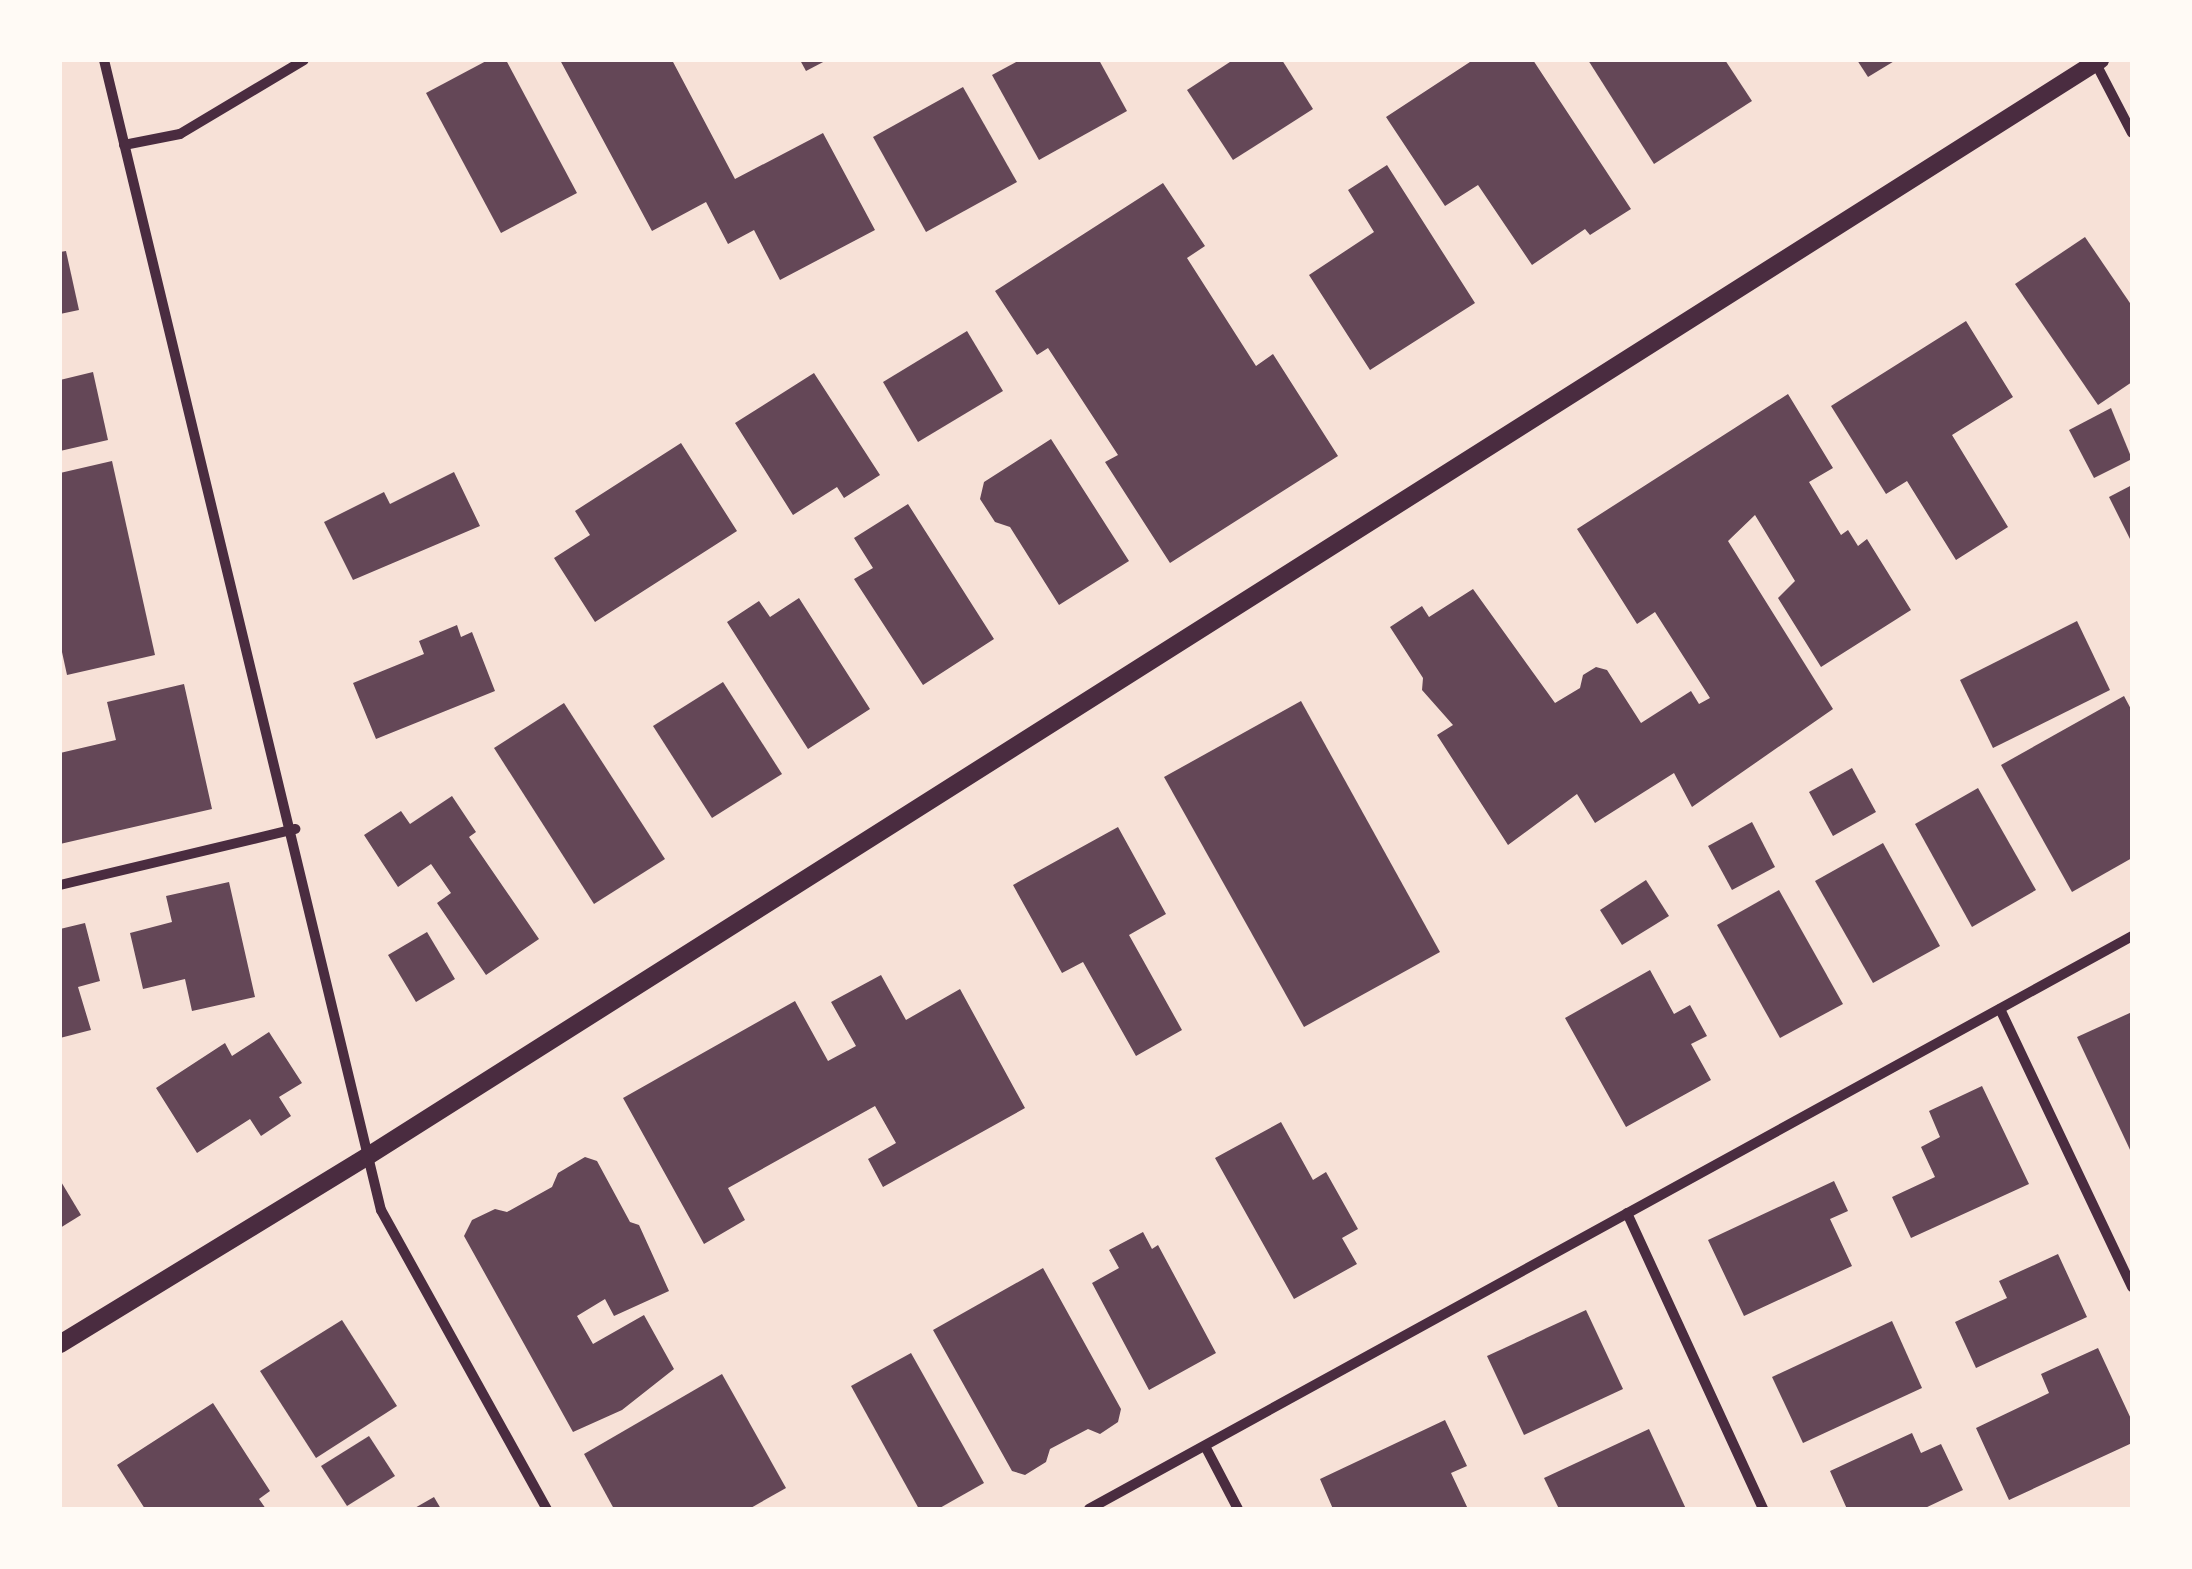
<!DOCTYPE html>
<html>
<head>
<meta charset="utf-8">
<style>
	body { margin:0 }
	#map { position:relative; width:2192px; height:1569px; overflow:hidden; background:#f7e1d7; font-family:"Roboto Condensed",sans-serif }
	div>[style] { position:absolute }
	.building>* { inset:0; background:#644757 }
	.minor>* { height:10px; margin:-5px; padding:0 5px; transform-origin:5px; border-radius:5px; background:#4a2c40 }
	.tertiary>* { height:18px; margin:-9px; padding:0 9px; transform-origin:9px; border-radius:9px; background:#4a2c40 }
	span { translate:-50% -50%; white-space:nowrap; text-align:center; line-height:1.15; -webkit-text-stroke:8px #fffaf5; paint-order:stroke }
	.frame { position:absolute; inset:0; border:62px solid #fffaf5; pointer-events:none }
</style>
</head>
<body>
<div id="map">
	<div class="building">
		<i style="clip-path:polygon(488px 60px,506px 60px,577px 193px,501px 233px,426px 93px)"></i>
		<i style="clip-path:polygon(560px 60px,672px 60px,735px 179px,823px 133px,875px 230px,780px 280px,754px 230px,728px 244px,706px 202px,652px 231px)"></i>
		<i style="clip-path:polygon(800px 60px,827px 60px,806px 71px)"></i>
		<i style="clip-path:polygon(1020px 60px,1099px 60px,1127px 111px,1039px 160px,992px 75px)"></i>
		<i style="clip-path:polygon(1233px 60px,1282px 60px,1313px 109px,1233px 160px,1187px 90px)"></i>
		<i style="clip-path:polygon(1473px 60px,1533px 60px,1631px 209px,1590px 235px,1585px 229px,1532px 265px,1478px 185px,1445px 206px,1386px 117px)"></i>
		<i style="clip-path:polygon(1588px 60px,1725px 60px,1752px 101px,1654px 164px)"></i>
		<i style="clip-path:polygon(1857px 60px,1896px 60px,1868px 77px)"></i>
		<i style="clip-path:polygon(963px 87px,1017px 182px,926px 232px,873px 137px)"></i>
		<i style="clip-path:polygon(1387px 165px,1475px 303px,1370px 370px,1309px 275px,1374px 232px,1348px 190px)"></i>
		<i style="clip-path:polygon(1163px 183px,1205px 246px,1187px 258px,1256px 366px,1273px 354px,1338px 456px,1170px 563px,1105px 462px,1118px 455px,1048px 348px,1037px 355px,995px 291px)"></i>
		<i style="clip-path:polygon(2085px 237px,2132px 306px,2132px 382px,2098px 405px,2015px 284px)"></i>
		<i style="clip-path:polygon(66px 251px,79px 310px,60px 314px,60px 252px)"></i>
		<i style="clip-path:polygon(1966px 321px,2013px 397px,1952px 435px,2008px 527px,1956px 560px,1907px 481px,1886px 494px,1831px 406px)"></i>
		<i style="clip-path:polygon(967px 331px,1003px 391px,918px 442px,883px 382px)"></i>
		<i style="clip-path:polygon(93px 372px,108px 440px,60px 451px,60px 380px)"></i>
		<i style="clip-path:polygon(814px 373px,880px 475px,844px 498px,837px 487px,793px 515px,735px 423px)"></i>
		<i style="clip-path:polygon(1788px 394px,1833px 468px,1809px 482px,1841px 535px,1848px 530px,1858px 546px,1867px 539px,1911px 610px,1821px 667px,1778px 598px,1795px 581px,1755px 515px,1728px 541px,1833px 709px,1692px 807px,1674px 773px,1595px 823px,1577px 794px,1508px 845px,1437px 735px,1453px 725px,1422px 690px,1423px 678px,1390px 627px,1422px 606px,1429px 617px,1473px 589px,1555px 703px,1580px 688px,1583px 675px,1596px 667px,1607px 670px,1641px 723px,1691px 691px,1699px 704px,1710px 698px,1655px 612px,1637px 624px,1577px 529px)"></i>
		<i style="clip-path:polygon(2111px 408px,2132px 459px,2094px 478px,2069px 430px)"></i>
		<i style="clip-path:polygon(1051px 439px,1129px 561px,1059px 605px,1010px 527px,995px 522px,980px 499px,984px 482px)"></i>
		<i style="clip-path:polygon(681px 443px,737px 531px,595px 622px,554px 558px,590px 535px,575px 511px)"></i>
		<i style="clip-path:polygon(112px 461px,155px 655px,67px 675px,60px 643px,60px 473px)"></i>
		<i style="clip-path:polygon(454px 472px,480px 526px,353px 580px,324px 522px,384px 492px,390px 504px)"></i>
		<i style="clip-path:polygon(2132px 485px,2132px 543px,2109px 497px)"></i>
		<i style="clip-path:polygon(908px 504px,994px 639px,923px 685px,854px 579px,873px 568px,854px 538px)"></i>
		<i style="clip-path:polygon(799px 598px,870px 709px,808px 749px,727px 622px,759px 601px,770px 617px)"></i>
		<i style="clip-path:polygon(2077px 621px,2110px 690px,1993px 748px,1960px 680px)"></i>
		<i style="clip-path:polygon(457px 625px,461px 637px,472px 632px,495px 691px,376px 739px,353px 683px,424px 654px,419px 641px)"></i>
		<i style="clip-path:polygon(723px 682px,782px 774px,712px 818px,653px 726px)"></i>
		<i style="clip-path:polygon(184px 684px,212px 809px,60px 844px,60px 753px,116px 740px,107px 702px)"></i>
		<i style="clip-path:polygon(2124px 696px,2132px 711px,2132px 858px,2072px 892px,2001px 765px)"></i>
		<i style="clip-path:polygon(1301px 701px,1440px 952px,1304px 1027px,1164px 777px)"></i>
		<i style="clip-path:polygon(564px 703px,665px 859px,594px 904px,494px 748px)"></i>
		<i style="clip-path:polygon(1852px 768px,1876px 812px,1833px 836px,1809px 792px)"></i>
		<i style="clip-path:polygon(1978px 788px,2036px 890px,1972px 927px,1915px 824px)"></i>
		<i style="clip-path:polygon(452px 796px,476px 832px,469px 837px,539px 939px,486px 975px,437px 903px,451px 893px,431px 864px,398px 887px,364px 835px,401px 811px,410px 824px)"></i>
		<i style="clip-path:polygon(1752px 822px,1775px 867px,1732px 890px,1708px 846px)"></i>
		<i style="clip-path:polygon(1118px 827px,1166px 914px,1129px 935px,1182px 1030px,1136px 1056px,1083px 962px,1062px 973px,1013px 885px)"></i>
		<i style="clip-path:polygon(1883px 843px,1940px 946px,1873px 983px,1815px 881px)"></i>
		<i style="clip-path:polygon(1646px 880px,1669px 916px,1622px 945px,1600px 910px)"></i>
		<i style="clip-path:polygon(229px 882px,255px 997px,192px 1011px,185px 979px,143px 989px,130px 933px,172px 922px,166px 896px)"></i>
		<i style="clip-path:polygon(1779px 890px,1843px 1004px,1780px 1038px,1717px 925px)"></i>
		<i style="clip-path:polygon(85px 923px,100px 981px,78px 987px,91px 1030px,60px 1038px,60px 929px)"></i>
		<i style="clip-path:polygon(427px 932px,455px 979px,416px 1002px,388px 955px)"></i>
		<i style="clip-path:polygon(1650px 970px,1674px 1014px,1690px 1005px,1707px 1036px,1691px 1044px,1711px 1080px,1626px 1127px,1565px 1018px)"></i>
		<i style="clip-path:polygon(881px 975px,906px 1020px,960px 989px,1025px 1108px,883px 1187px,868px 1159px,896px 1143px,875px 1106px,728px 1188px,745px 1220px,704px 1244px,623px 1098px,795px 1001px,828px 1061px,856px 1046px,831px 1002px)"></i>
		<i style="clip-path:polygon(2132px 1012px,2132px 1154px,2077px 1037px)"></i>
		<i style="clip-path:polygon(269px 1032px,302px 1083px,279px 1097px,291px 1116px,261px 1136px,250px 1119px,197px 1153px,156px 1088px,225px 1043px,232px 1056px)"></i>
		<i style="clip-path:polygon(1982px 1086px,2029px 1184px,1911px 1238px,1892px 1197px,1935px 1177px,1921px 1147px,1940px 1137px,1929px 1111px)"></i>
		<i style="clip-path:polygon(1281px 1122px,1313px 1180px,1326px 1172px,1358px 1229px,1342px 1238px,1357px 1264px,1294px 1299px,1215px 1158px)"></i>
		<i style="clip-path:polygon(585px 1157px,597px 1161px,630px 1222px,639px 1225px,669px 1291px,614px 1316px,605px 1299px,577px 1316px,593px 1344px,644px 1315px,674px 1369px,622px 1410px,573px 1432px,464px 1236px,472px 1220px,495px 1209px,507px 1212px,552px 1187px,558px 1173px)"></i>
		<i style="clip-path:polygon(60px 1180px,81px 1215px,60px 1228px)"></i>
		<i style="clip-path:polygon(1834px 1181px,1848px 1211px,1830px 1219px,1852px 1266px,1744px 1316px,1708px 1240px)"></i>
		<i style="clip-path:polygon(1143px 1232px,1152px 1249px,1158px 1245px,1216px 1353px,1149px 1390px,1092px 1283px,1119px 1268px,1109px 1250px)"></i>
		<i style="clip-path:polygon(2058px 1254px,2087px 1317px,1976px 1368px,1955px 1322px,2007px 1298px,1999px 1281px)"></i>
		<i style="clip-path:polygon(1043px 1268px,1121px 1409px,1118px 1422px,1100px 1434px,1088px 1429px,1050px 1449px,1046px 1462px,1025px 1475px,1012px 1471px,933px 1330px)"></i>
		<i style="clip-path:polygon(1586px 1310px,1623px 1389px,1524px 1435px,1487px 1356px)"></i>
		<i style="clip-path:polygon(342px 1320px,397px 1406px,316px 1458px,260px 1371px)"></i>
		<i style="clip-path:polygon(1892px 1321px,1922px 1388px,1803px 1443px,1772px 1377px)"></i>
		<i style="clip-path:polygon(2098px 1348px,2132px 1421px,2132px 1443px,2009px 1500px,1976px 1428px,2049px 1393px,2041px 1374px)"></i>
		<i style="clip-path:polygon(911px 1353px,984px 1483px,938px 1509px,919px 1509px,851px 1386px)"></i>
		<i style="clip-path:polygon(722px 1374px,786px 1488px,749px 1509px,614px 1509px,584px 1454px)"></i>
		<i style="clip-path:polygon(213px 1403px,270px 1491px,259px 1499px,266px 1509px,145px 1509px,117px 1465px)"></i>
		<i style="clip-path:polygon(1445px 1420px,1467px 1466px,1451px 1473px,1468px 1509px,1333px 1509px,1320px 1479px)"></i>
		<i style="clip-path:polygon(1649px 1429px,1686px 1509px,1559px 1509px,1544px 1478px)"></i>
		<i style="clip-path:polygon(1912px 1433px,1921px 1453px,1941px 1444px,1963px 1490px,1923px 1509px,1847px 1509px,1830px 1471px)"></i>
		<i style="clip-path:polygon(369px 1436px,395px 1476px,347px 1506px,321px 1466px)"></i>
		<i style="clip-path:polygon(434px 1497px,441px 1509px,413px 1509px)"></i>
	</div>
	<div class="minor">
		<i style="left:104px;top:60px;width:1183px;rotate:76.46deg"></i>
		<i style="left:381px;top:1210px;width:342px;rotate:61deg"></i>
		<i style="left:2094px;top:60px;width:82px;rotate:62.5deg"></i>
		<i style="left:124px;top:145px;width:57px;rotate:-11.1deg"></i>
		<i style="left:180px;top:134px;width:144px;rotate:-30.8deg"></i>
		<i style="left:60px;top:885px;width:242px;rotate:-13.4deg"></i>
		<i style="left:2000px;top:1009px;width:308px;rotate:64.6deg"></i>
		<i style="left:1627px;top:1213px;width:326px;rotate:65.3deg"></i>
		<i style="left:1205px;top:1446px;width:71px;rotate:62.4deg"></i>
		<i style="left:1089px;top:1509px;width:1190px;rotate:-28.78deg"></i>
	</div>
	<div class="tertiary">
		<i style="left:60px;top:1344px;width:361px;rotate:-31.4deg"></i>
		<i style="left:368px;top:1156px;width:2050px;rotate:-32.33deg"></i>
	</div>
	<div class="frame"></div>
</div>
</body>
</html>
